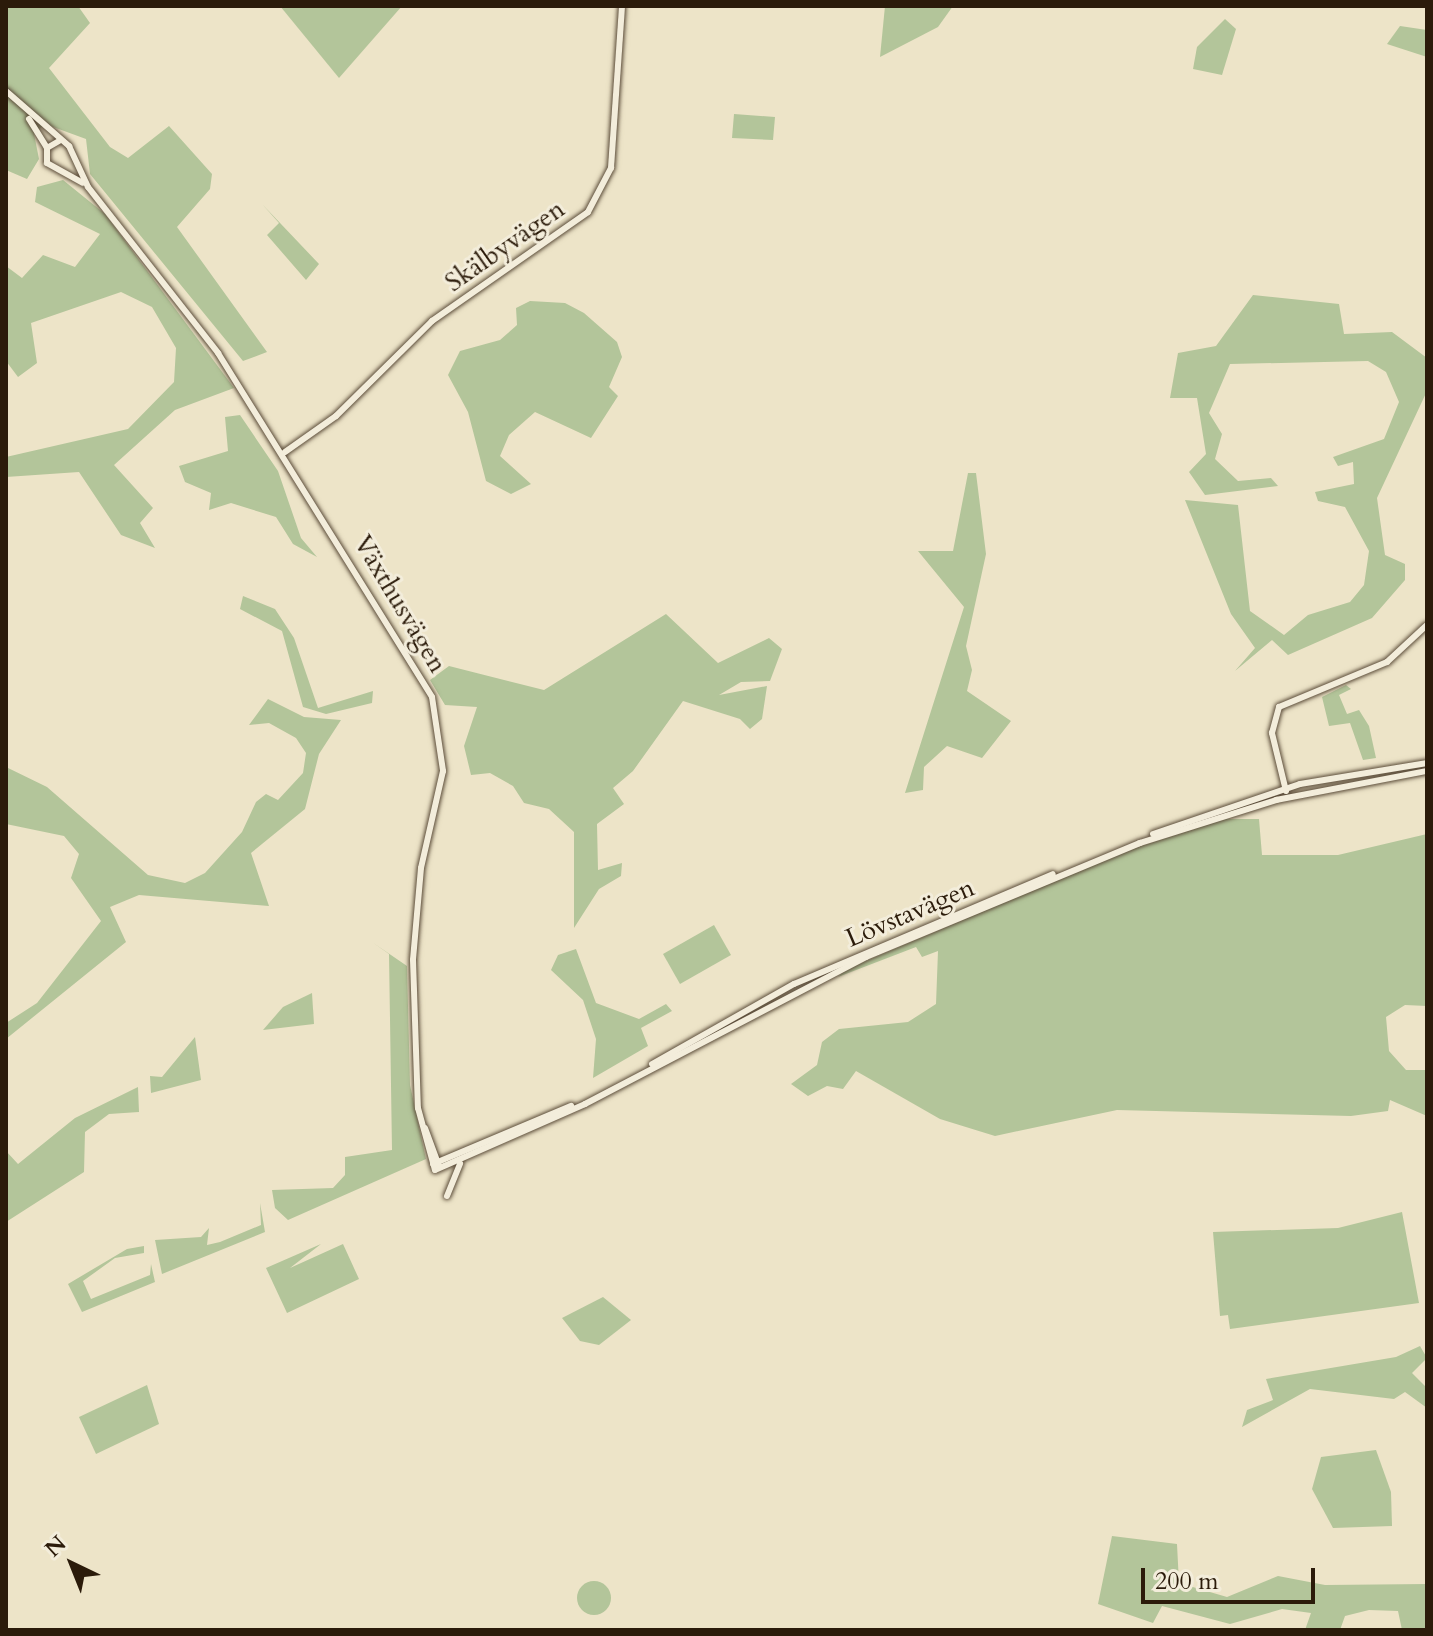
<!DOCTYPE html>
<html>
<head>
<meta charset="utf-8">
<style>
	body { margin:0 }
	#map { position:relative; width:1433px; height:1636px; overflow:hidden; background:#ede4c8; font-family:Cardo,serif }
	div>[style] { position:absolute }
	.green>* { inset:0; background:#b3c59a }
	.round { border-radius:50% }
	.roads { filter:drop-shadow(0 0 2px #5c4d3a) drop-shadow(0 0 2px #5c4d3a) }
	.tertiary>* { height:6px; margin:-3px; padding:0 3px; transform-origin:3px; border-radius:3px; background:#f3eddb }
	span { translate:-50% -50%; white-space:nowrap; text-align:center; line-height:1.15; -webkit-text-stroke:6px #f3eddb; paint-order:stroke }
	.street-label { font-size:26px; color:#2b1b0a }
	.frame { position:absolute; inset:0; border:8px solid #2b1b0a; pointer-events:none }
	.north { position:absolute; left:32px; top:1524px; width:80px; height:80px; -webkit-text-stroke:6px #f3eddb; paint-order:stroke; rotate:317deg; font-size:22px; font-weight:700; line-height:32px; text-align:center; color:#2b1b0a }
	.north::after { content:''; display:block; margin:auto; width:28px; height:36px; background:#2b1b0a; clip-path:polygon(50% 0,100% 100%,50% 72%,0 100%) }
	.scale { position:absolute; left:1141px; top:1568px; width:174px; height:36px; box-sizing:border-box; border:4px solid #2b1b0a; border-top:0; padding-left:10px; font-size:24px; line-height:28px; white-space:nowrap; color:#2b1b0a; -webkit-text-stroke:6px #f3eddb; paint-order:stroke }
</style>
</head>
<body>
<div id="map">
	<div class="green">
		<i style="clip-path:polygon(6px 6px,78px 6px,90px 23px,49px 68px,110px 147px,128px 158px,169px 126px,212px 174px,210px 189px,177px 227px,267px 352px,243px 361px,90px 174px,86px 139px,45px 124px,34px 134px,39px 159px,27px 179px,6px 170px)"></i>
		<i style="clip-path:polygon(280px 6px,402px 6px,339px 78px)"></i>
		<i style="clip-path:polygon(885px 6px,953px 6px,938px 27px,880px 57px)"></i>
		<i style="clip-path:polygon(1225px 19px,1236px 29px,1222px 75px,1193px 69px,1197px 47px)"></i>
		<i style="clip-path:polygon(1400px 26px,1427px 30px,1427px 57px,1387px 44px)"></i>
		<i style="clip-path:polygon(734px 114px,775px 117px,773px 140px,732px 138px)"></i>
		<i style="clip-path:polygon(63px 180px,105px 214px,234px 388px,175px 410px,114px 465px,153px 508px,140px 523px,155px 548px,121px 535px,79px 472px,6px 477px,6px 457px,128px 429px,174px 382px,176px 348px,152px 307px,121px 292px,31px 323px,37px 363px,18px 377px,6px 361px,6px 266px,22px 278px,43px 255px,75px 267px,100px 234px,35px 202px,37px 187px)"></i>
		<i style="clip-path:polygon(262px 204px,319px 264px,306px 280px,267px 235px,279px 223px)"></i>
		<i style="clip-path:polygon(1253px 295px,1339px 304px,1344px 334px,1392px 332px,1427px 358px,1427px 391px,1377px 498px,1385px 555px,1405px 564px,1405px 580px,1372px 618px,1288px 655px,1272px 640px,1235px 671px,1255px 648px,1231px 614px,1185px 500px,1238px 505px,1250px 611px,1284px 635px,1308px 615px,1350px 602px,1364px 585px,1369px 551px,1345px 507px,1318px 501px,1315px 492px,1354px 484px,1353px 462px,1338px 466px,1333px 457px,1384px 439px,1399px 402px,1386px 372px,1368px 361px,1230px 364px,1209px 413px,1222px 434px,1215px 459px,1238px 481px,1271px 478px,1278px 486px,1205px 495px,1189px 472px,1206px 454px,1197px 398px,1170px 398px,1178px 353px,1216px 346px)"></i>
		<i style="clip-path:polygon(530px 301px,565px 303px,584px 313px,617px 342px,622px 357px,609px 387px,618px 396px,591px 438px,535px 412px,509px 435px,500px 456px,531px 484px,511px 494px,486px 481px,468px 412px,448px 375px,460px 351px,500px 340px,517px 325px,516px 308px)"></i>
		<i style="clip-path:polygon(240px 415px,278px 471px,301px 538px,317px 557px,293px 544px,276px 517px,231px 503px,209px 510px,211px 493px,185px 482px,179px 466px,228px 451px,225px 417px)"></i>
		<i style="clip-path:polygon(968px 473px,976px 473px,986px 554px,966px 646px,972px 670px,967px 691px,1011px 721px,982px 758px,947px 746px,924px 767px,923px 790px,905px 793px,964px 607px,918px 551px,953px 551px)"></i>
		<i style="clip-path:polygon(243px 596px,275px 609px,294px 638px,318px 708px,373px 691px,372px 703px,326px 714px,303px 707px,282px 631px,240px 609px)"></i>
		<i style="clip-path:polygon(666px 614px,718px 663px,769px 638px,782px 649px,770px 681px,741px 682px,719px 695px,767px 686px,762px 719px,750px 729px,740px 719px,683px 701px,633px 771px,613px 788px,624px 804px,597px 824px,598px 870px,622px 863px,621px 876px,599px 889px,574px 928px,574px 832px,549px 809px,524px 803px,513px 786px,490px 773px,471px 775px,464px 746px,477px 707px,445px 705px,430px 680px,449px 666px,544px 690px)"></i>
		<i style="clip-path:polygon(1346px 685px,1351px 689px,1339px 695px,1347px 714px,1359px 710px,1369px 726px,1376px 758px,1363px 760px,1350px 723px,1329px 726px,1322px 697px)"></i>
		<i style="clip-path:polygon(268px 699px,304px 717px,341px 720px,319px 754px,305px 809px,251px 853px,269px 906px,139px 895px,110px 907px,126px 942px,6px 1039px,6px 1023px,37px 1003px,101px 921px,71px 878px,79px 854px,64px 836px,6px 824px,6px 767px,47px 787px,148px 875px,185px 883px,205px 873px,242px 832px,256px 802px,266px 794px,278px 800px,303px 773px,306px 753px,296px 738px,269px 723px,249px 725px)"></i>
		<i style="clip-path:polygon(1225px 819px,1259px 819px,1262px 855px,1338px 855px,1427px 834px,1427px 1006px,1405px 1005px,1386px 1017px,1389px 1051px,1406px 1070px,1427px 1070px,1427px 1116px,1390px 1100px,1388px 1111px,1351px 1116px,1117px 1110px,995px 1136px,940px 1119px,856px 1071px,843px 1089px,827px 1086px,808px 1096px,791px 1084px,817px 1065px,822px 1042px,839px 1029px,908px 1022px,936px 1004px,938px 951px,922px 957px,916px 947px,838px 977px,845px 970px,1123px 852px)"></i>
		<i style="clip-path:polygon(714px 925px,731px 955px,680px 984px,663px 954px)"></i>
		<i style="clip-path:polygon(372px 942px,407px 966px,410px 1085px,426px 1159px,288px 1220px,275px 1208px,272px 1190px,333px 1188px,345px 1175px,345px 1157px,392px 1150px,389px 954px)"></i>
		<i style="clip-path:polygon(576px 949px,596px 1003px,639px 1019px,666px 1004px,672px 1011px,641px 1028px,648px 1046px,593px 1078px,596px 1039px,583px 1000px,551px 970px,558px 955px)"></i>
		<i style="clip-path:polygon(312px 993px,314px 1024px,263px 1030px,283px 1007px)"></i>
		<i style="clip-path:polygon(195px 1037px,201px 1080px,151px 1093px,150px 1076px,162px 1077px)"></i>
		<i style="clip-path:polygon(138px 1087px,139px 1112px,109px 1114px,85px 1132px,84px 1172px,6px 1222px,6px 1151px,18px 1164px,75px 1118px)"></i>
		<i style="clip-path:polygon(260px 1203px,265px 1232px,162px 1274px,155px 1240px,201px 1237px,209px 1228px,207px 1245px,220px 1242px,261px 1225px)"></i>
		<i style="clip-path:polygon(1402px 1212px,1419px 1303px,1230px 1329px,1228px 1315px,1220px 1316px,1213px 1232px,1338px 1228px)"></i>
		<i style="clip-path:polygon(321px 1244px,290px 1268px,343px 1244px,359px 1279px,287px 1313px,266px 1268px)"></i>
		<i style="clip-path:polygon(144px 1246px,144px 1253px,115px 1258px,83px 1281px,91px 1299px,150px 1275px,151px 1264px,155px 1282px,82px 1312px,68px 1284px,127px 1249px)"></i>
		<i style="clip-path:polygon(603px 1297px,631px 1320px,599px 1345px,580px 1341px,562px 1318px)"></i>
		<i style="clip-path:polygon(1420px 1346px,1427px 1358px,1412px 1373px,1427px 1388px,1427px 1408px,1405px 1392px,1394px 1399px,1310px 1389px,1242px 1427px,1247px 1410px,1273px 1400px,1266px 1379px,1396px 1357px)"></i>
		<i style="clip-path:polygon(147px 1385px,159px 1424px,96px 1454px,79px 1417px)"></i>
		<i style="clip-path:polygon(1376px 1450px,1391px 1492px,1392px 1526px,1333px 1528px,1312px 1489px,1321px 1457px)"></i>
		<i style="clip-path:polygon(1112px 1536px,1177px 1544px,1179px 1583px,1227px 1597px,1278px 1576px,1325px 1585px,1427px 1584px,1427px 1630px,1402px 1630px,1398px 1611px,1369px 1610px,1345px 1616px,1340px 1630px,1305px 1630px,1311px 1613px,1282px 1609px,1230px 1624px,1162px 1606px,1153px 1623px,1098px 1604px)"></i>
		<i class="round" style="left:577px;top:1581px;width:34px;height:34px"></i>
	</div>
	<div class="roads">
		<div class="tertiary">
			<i style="left:6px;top:91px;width:84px;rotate:41.1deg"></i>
			<i style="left:69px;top:146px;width:45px;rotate:65.1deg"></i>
			<i style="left:88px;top:187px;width:211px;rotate:51.9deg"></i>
			<i style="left:218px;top:353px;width:405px;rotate:58.1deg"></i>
			<i style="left:432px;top:697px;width:75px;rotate:81.5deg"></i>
			<i style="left:443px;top:771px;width:99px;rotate:102.8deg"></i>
			<i style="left:421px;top:868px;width:92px;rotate:95deg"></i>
			<i style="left:413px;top:960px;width:148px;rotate:88.1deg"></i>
			<i style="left:418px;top:1108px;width:64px;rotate:74.7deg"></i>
			<i style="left:435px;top:1170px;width:164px;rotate:-23.7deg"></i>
			<i style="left:585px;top:1104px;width:317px;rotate:-27.6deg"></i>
			<i style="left:866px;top:957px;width:297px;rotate:-22.6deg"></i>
			<i style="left:1140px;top:843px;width:143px;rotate:-17.5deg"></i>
			<i style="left:1276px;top:800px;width:154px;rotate:-10.9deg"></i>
			<i style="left:29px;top:119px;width:34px;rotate:58deg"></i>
			<i style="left:59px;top:141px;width:14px;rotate:150deg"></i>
			<i style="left:47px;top:148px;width:15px;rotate:90deg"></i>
			<i style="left:47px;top:163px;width:41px;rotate:29.1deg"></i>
			<i style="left:285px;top:452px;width:62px;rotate:-35.2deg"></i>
			<i style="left:336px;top:416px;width:135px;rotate:-44.7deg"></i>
			<i style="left:432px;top:321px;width:190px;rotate:-34.9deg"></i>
			<i style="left:588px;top:212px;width:50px;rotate:-62.4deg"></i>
			<i style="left:611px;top:168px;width:162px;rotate:-86.1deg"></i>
			<i style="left:1286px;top:791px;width:60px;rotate:-103.6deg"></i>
			<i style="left:1272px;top:733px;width:27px;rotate:-75deg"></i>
			<i style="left:1279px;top:707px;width:117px;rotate:-22.6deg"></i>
			<i style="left:1387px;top:662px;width:54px;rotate:-42.8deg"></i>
			<i style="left:1153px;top:834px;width:155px;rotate:-18.8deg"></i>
			<i style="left:1300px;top:784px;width:129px;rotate:-9.4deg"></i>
			<i style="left:652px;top:1064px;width:163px;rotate:-29.4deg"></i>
			<i style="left:794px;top:984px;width:281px;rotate:-23deg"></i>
			<i style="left:425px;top:1128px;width:40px;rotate:69.8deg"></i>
			<i style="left:433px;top:1164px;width:150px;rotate:-22.8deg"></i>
			<i style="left:447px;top:1196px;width:35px;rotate:-68deg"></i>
		</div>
	</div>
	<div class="street-label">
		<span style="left:505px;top:246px;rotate:-35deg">Skälbyvägen</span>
		<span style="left:400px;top:604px;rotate:59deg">Växthusvägen</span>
		<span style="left:910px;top:913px;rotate:-23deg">Lövstavägen</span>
	</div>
	<div class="frame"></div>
	<div class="north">N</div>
	<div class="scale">200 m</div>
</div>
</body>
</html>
